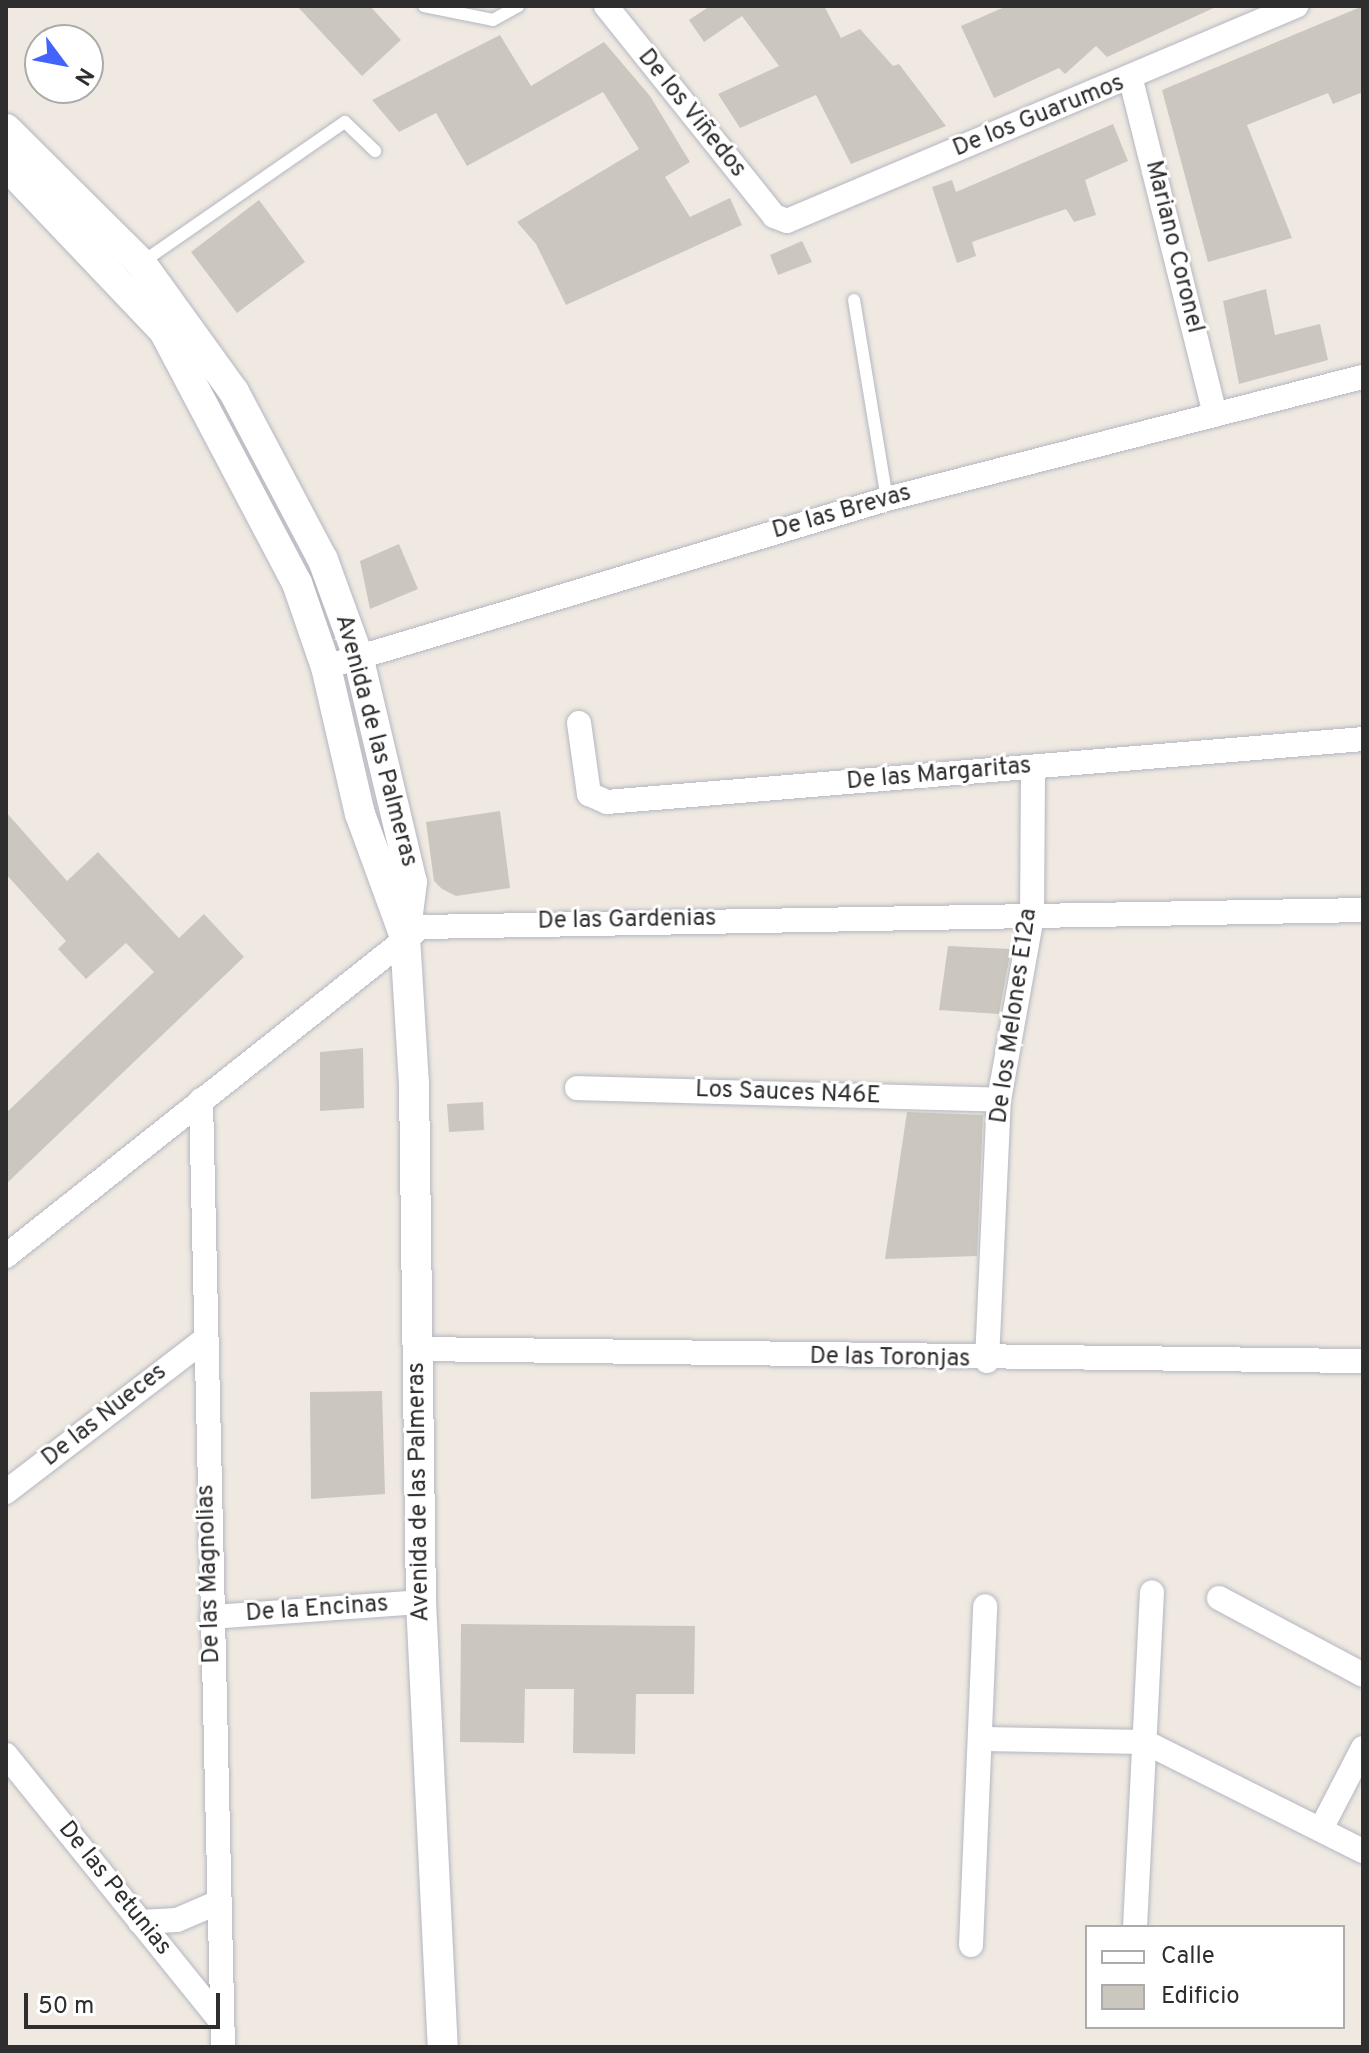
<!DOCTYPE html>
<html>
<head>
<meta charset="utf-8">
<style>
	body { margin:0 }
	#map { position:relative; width:1369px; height:2053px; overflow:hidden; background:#efe9e1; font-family:Overpass,sans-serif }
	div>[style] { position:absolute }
	.building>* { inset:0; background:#cbc7bf }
	.roads { filter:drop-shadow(0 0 2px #b4b7c1) drop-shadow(0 0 2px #b4b7c1) }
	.service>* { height:12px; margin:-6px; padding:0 6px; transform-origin:6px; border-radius:6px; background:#fff }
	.minor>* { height:24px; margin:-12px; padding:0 12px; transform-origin:12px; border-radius:12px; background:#fff }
	.tertiary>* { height:30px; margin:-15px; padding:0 15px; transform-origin:15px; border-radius:15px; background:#fff }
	span { translate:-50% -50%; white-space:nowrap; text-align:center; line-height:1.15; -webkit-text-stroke:6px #fff; paint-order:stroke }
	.street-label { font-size:24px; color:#2e2e2e }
	.frame { position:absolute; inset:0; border:8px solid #2e2e2e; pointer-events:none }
	.legend { position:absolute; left:1085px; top:1925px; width:260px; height:104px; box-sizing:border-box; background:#fff; border:2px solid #ababab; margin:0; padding:10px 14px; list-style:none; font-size:24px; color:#2e2e2e }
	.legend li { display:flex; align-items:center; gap:16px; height:40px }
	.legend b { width:40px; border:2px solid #ababab }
	.north { position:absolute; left:24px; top:24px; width:80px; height:80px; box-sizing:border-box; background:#fff; border:2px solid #ababab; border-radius:50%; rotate:122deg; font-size:22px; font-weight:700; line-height:32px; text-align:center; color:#2e2e2e }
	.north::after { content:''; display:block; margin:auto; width:28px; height:36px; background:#4264fb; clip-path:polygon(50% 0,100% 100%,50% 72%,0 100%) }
	.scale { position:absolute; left:24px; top:1993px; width:196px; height:36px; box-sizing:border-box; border:4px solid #2e2e2e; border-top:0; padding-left:10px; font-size:24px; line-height:28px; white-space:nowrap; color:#2e2e2e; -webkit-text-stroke:6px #fff; paint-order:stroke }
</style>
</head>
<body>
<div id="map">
	<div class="building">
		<i style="clip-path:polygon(297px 6px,370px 6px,401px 40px,362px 76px)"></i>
		<i style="clip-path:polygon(710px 6px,824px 6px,841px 38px,860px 29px,893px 66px,899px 64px,946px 126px,851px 164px,816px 95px,740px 128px,718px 94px,779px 66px,742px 16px,704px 42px,689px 20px)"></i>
		<i style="clip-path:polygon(1007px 6px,1218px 6px,1107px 57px,1096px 46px,1065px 74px,1059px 68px,994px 98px,961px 26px)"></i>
		<i style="clip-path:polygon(1363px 6px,1363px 92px,1333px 104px,1328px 93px,1247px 125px,1292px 238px,1208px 262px,1162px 90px)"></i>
		<i style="clip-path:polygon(500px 35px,531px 86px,604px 42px,650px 96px,690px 162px,665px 177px,690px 217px,730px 198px,742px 225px,566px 305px,536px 244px,517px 222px,639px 149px,603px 92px,467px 166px,436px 113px,399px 132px,372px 100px)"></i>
		<i style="clip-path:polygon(1113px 124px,1128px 161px,1085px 180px,1096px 215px,1074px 222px,1066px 209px,972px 242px,976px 256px,957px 263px,932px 187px,952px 180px,956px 192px)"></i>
		<i style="clip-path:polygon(259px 200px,305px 262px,237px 313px,191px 252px)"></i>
		<i style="clip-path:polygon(802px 241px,812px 262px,778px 275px,770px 255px)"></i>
		<i style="clip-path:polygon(1266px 289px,1275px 335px,1320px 324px,1328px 360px,1239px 384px,1223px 301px)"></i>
		<i style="clip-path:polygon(399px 544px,418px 589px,370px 609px,360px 561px)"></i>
		<i style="clip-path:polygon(500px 811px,510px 888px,456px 896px,442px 889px,434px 881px,426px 822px)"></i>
		<i style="clip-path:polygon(6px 812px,67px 881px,98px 852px,179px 938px,204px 914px,244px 957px,6px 1184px,6px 1113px,154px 972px,126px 943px,86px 979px,58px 949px,66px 941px,6px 874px)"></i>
		<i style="clip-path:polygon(948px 946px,1011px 949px,999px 1014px,939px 1010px)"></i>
		<i style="clip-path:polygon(363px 1048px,364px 1108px,320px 1111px,320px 1052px)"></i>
		<i style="clip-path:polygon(483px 1102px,484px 1130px,449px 1132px,447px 1104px)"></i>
		<i style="clip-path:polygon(907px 1112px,983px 1115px,977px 1256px,885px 1259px)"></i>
		<i style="clip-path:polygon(382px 1391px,385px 1494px,311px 1499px,310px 1392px)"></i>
		<i style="clip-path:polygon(461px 1624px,695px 1626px,694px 1694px,636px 1694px,635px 1754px,573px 1753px,574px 1689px,525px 1689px,524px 1743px,460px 1742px)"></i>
	</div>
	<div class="roads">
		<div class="service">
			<i style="left:424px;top:6px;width:70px;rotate:11.5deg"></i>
			<i style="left:493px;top:20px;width:29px;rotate:-29deg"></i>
			<i style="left:141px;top:263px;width:248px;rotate:-34.7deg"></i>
			<i style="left:345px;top:122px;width:42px;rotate:44deg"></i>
			<i style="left:854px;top:300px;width:202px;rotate:80.6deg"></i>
		</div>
		<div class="minor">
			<i style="left:606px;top:6px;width:269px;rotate:51.3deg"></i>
			<i style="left:774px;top:216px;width:14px;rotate:21deg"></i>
			<i style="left:787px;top:221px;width:553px;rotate:-22.9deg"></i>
			<i style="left:1131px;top:80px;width:345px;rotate:75.9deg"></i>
			<i style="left:326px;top:667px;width:586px;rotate:-16.67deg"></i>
			<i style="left:887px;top:499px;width:491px;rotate:-14.4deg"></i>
			<i style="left:579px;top:723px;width:72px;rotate:82deg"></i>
			<i style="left:589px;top:794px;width:20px;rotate:24deg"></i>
			<i style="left:607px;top:802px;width:759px;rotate:-4.76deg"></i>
			<i style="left:577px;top:1088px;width:422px;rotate:1.6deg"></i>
			<i style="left:201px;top:1100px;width:947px;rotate:88.67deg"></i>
			<i style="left:6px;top:1256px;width:530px;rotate:-38.41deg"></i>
			<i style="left:421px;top:927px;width:942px;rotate:-1.03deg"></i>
			<i style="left:416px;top:1349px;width:947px;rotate:0.73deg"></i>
			<i style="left:987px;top:1361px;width:261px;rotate:-87.4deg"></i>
			<i style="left:999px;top:1100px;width:187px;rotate:-79.8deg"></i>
			<i style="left:1032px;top:916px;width:148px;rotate:-89.6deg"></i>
			<i style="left:6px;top:1492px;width:250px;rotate:-37.5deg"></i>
			<i style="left:1219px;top:1598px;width:163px;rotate:28.1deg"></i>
			<i style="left:212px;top:1617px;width:210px;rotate:-4.1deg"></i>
			<i style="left:983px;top:1739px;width:162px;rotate:1.1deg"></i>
			<i style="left:1145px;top:1742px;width:244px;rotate:26.6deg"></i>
			<i style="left:6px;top:1755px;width:344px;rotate:51.1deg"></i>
			<i style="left:1322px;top:1827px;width:89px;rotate:-62.6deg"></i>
			<i style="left:140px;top:1922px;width:37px;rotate:-3deg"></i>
			<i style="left:177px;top:1920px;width:46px;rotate:-23.2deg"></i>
			<i style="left:1135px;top:1927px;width:335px;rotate:-87.1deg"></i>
			<i style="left:971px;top:1945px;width:339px;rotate:-87.6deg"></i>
		</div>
		<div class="tertiary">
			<i style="left:6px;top:129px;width:190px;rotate:44.8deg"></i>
			<i style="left:141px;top:263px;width:159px;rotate:54.2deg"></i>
			<i style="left:234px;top:392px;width:190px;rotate:62.1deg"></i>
			<i style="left:323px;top:560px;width:102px;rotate:70deg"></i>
			<i style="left:358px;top:656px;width:232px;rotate:76.6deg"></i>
			<i style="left:412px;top:882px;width:55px;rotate:97.3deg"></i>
			<i style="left:405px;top:937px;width:146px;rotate:86.5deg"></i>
			<i style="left:414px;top:1083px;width:519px;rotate:89.23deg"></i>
			<i style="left:421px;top:1602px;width:446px;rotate:87.2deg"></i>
			<i style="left:6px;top:165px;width:229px;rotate:46.4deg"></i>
			<i style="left:164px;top:331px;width:285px;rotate:62.2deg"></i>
			<i style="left:297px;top:583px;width:89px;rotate:71deg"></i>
			<i style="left:326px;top:667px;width:151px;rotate:77deg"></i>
			<i style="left:360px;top:814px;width:131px;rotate:69.9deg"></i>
		</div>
	</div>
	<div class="street-label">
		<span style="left:691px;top:114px;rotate:51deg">De los Viñedos</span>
		<span style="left:1039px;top:117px;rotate:-22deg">De los Guarumos</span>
		<span style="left:1173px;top:247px;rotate:76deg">Mariano Coronel</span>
		<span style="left:842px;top:513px;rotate:-16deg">De las Brevas</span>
		<span style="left:375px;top:741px;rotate:75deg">Avenida de las Palmeras</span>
		<span style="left:939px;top:775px;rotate:-5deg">De las Margaritas</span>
		<span style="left:627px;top:921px;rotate:-1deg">De las Gardenias</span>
		<span style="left:1015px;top:1016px;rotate:-82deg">De los Melones E12a</span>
		<span style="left:788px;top:1094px;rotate:2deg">Los Sauces N46E</span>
		<span style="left:890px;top:1359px;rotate:1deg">De las Toronjas</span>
		<span style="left:105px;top:1416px;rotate:-38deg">De las Nueces</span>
		<span style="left:420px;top:1492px;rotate:-91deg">Avenida de las Palmeras</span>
		<span style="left:210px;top:1574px;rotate:-92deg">De las Magnolias</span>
		<span style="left:317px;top:1610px;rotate:-4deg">De la Encinas</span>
		<span style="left:114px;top:1889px;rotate:51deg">De las Petunias</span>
	</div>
	<div class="frame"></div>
	<ul class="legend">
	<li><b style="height:10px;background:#fff"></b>Calle</li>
	<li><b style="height:22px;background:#cbc7bf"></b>Edificio</li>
	</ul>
	<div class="north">N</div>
	<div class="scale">50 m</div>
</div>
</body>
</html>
